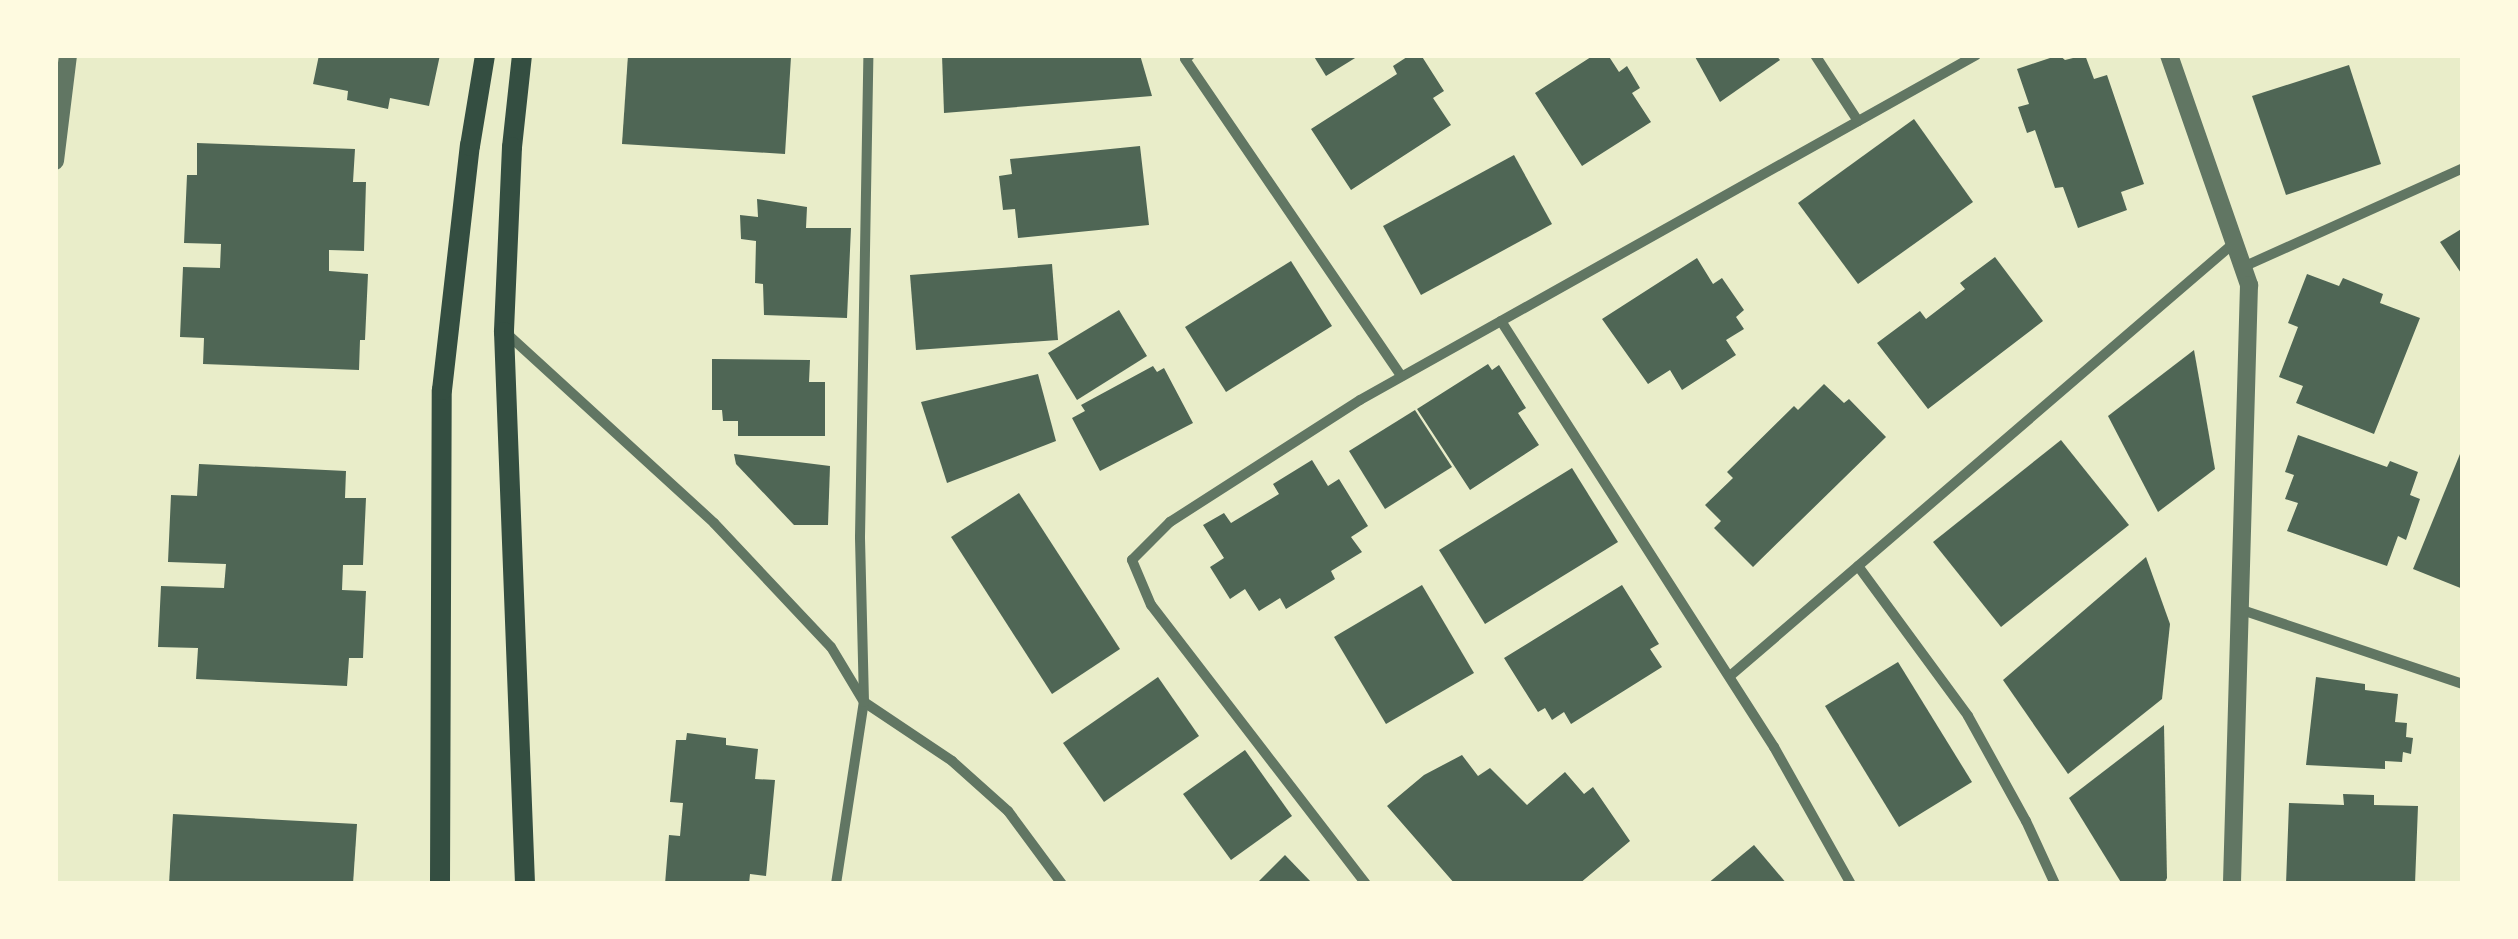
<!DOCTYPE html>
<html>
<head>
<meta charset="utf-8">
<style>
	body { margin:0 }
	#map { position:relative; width:2518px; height:939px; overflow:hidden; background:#e9edc9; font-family:"Noto Serif",serif }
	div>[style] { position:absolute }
	.building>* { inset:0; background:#4f6655 }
	.minor>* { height:10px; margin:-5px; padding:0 5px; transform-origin:5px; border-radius:5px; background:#617663 }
	.tertiary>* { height:18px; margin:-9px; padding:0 9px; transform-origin:9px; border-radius:9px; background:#617663 }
	.secondary>* { height:20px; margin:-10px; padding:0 10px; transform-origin:10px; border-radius:10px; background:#344e41 }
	span { translate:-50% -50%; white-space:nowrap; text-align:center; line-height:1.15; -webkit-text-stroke:10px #fefae0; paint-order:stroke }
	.frame { position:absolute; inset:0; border:58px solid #fefae0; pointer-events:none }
</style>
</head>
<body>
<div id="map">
	<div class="building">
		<i style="clip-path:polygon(319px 55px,440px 55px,429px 106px,390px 98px,388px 109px,347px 100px,348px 91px,313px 84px)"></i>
		<i style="clip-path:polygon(628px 55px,791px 57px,785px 154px,622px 144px)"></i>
		<i style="clip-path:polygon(942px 55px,1140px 55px,1152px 96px,944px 113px)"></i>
		<i style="clip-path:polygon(1313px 55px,1360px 55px,1326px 76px)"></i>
		<i style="clip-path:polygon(1410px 55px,1421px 55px,1444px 91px,1433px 98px,1451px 125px,1351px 190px,1311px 129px,1397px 74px,1393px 66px)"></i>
		<i style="clip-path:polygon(1594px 55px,1608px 55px,1619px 72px,1627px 66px,1640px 88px,1632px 93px,1651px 122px,1582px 166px,1535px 93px)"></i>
		<i style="clip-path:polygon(1694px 55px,1776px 55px,1780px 60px,1720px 102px)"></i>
		<i style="clip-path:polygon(2059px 55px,2065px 60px,2085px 55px,2094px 79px,2107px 75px,2144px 184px,2121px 192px,2127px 210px,2078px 228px,2063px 187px,2055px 188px,2035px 130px,2027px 133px,2018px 107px,2029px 104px,2017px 69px)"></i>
		<i style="clip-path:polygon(2349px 65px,2381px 164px,2286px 195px,2252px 96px)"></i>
		<i style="clip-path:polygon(1914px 119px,1973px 202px,1858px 284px,1798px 203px)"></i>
		<i style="clip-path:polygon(197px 143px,355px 149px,353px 182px,366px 182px,364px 251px,329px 250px,329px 271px,368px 274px,365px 340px,360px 340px,359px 370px,203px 364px,204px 338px,180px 337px,183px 267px,220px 268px,221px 244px,184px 243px,187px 175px,197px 175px)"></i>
		<i style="clip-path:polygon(1140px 146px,1149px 225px,1018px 238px,1015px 209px,1003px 210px,999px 176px,1012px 174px,1010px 159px)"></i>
		<i style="clip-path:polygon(1514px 155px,1552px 224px,1421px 295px,1383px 226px)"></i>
		<i style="clip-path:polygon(757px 199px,807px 207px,806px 228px,851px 228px,847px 318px,764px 315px,763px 284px,755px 283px,756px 241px,741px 239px,740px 215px,758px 217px)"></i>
		<i style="clip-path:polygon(2463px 228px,2463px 276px,2440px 242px)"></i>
		<i style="clip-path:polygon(1995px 257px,2043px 321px,1928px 409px,1877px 343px,1920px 311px,1926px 319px,1965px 289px,1960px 283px)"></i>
		<i style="clip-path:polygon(1697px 258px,1713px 284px,1722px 278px,1744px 310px,1736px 317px,1744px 329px,1726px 340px,1736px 355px,1682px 390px,1670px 370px,1648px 384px,1602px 319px)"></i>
		<i style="clip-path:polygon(1291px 261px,1332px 326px,1226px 392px,1185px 327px)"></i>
		<i style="clip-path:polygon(1052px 264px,1058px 340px,916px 350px,910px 275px)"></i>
		<i style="clip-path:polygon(2307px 274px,2339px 286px,2343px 278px,2383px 294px,2380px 303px,2420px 318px,2374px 434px,2296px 403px,2303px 386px,2279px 377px,2298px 327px,2288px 323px)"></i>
		<i style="clip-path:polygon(1119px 310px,1147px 356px,1077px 400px,1048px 353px)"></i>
		<i style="clip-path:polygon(2194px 350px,2215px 469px,2158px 512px,2108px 416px)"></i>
		<i style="clip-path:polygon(712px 359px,810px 360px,809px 382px,825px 382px,825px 436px,738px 436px,738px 421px,723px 421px,722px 410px,712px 410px)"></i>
		<i style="clip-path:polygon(1488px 364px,1492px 370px,1499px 365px,1526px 408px,1518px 413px,1539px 445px,1470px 490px,1417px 409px)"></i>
		<i style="clip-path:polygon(1153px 366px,1157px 372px,1164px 368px,1193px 423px,1100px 471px,1072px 418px,1085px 411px,1081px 405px)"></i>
		<i style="clip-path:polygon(1038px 374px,1056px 441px,947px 483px,921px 402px)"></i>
		<i style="clip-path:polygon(1824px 384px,1844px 403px,1849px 399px,1886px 437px,1753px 567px,1714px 528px,1721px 521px,1705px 505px,1733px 478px,1727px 472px,1794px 406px,1798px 410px)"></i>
		<i style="clip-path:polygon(1415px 410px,1452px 467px,1385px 509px,1349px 451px)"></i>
		<i style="clip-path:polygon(2298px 435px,2387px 467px,2390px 461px,2418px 472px,2410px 495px,2420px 499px,2406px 540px,2398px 536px,2387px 566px,2287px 531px,2298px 503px,2285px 499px,2294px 475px,2285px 472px)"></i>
		<i style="clip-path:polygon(2061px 440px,2129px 525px,2001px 627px,1933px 542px)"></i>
		<i style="clip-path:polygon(734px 454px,830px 466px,828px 525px,794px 525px,736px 464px)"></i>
		<i style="clip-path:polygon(2460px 454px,2463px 455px,2463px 589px,2413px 569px)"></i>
		<i style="clip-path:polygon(1312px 460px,1328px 486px,1339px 479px,1368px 526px,1351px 537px,1362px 552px,1331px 571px,1335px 579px,1286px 609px,1280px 598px,1259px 611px,1245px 589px,1230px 599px,1210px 567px,1224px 558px,1203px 525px,1224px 513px,1231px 523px,1279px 494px,1273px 484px)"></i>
		<i style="clip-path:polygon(199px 464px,346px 471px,345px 498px,366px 498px,363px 565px,343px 565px,342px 590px,366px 591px,363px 658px,349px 658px,347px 686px,196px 679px,198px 648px,158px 647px,161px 586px,224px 588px,226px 564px,168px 562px,171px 495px,197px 496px)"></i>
		<i style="clip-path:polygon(1572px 468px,1618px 542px,1485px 624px,1439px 550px)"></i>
		<i style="clip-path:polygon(1019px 493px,1120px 649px,1052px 694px,951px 537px)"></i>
		<i style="clip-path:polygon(2146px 557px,2170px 624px,2162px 699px,2068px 774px,2003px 680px)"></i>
		<i style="clip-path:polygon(1422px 585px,1474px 673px,1386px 724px,1334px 637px)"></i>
		<i style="clip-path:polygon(1622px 585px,1659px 644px,1650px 649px,1662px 667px,1571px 724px,1564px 712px,1552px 720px,1545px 708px,1538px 712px,1504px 658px)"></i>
		<i style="clip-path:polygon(1898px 662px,1972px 782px,1899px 827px,1825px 706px)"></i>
		<i style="clip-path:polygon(1158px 677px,1199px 736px,1104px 802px,1063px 743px)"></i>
		<i style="clip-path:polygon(2316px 677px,2365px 684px,2365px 690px,2398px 694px,2395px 722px,2407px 723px,2406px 737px,2413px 738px,2411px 754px,2403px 752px,2402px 762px,2385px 761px,2385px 769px,2306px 765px)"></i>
		<i style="clip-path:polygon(2164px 725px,2167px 878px,2164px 884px,2122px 884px,2069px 798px)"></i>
		<i style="clip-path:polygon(687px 733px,726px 738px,726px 745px,758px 749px,755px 779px,775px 780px,766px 876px,750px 874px,749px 884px,665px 884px,669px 835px,680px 836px,683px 803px,670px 802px,676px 740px,686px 740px)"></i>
		<i style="clip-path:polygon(1245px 750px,1292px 816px,1231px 860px,1183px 794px)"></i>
		<i style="clip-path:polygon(1462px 755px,1478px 776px,1490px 768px,1527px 805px,1565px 772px,1584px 794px,1593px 787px,1630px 841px,1579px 884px,1455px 884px,1387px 806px,1424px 775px)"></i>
		<i style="clip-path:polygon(2343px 794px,2374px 795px,2374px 805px,2418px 806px,2415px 884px,2286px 884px,2289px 803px,2344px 805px)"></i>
		<i style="clip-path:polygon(173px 814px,357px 824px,353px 884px,169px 884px)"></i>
		<i style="clip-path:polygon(1754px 845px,1787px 884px,1707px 884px)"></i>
		<i style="clip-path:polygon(1285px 855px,1313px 884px,1256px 884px)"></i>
	</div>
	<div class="minor">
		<i style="left:1190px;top:55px;width:6px;rotate:141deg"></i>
		<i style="left:1185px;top:59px;width:384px;rotate:55.7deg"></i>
		<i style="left:1815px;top:55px;width:79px;rotate:56.9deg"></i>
		<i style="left:2243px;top:267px;width:241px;rotate:-24.2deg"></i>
		<i style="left:1501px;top:321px;width:506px;rotate:57.35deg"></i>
		<i style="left:1774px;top:747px;width:157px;rotate:60.7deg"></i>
		<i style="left:505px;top:332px;width:283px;rotate:42.4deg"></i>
		<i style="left:714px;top:523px;width:170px;rotate:46.7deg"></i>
		<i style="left:831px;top:647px;width:64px;rotate:59deg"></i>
		<i style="left:864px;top:702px;width:106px;rotate:33.8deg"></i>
		<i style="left:952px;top:761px;width:75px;rotate:41.8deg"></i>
		<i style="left:1008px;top:811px;width:91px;rotate:53.5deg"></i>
		<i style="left:1858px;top:566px;width:186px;rotate:53.7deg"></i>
		<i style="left:1968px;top:716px;width:120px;rotate:61.1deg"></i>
		<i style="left:2026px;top:821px;width:69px;rotate:65.3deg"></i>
		<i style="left:2239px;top:609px;width:236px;rotate:18.5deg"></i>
		<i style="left:1730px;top:676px;width:664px;rotate:-40.67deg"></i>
		<i style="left:836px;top:884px;width:184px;rotate:-81.3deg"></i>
		<i style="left:864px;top:702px;width:165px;rotate:-91.4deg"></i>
		<i style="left:860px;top:537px;width:482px;rotate:-89deg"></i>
		<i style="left:1366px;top:884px;width:352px;rotate:-127.6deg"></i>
		<i style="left:1151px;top:605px;width:49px;rotate:-112.9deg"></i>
		<i style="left:1132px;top:560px;width:54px;rotate:-45deg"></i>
		<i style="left:1170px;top:522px;width:226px;rotate:-32.7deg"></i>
		<i style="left:1360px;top:400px;width:706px;rotate:-29.25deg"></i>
	</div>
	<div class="tertiary">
		<i style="left:2169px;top:55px;width:244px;rotate:70.8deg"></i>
		<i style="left:2249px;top:285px;width:599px;rotate:91.63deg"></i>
		<i style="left:55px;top:161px;width:107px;rotate:-83deg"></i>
	</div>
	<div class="secondary">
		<i style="left:522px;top:55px;width:93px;rotate:96.2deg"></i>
		<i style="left:512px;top:147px;width:185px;rotate:92.5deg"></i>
		<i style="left:504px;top:332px;width:552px;rotate:87.82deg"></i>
		<i style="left:440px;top:884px;width:494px;rotate:-89.8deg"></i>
		<i style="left:442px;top:390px;width:246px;rotate:-83.5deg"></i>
		<i style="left:470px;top:146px;width:92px;rotate:-80.6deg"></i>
	</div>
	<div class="frame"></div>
</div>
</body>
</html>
